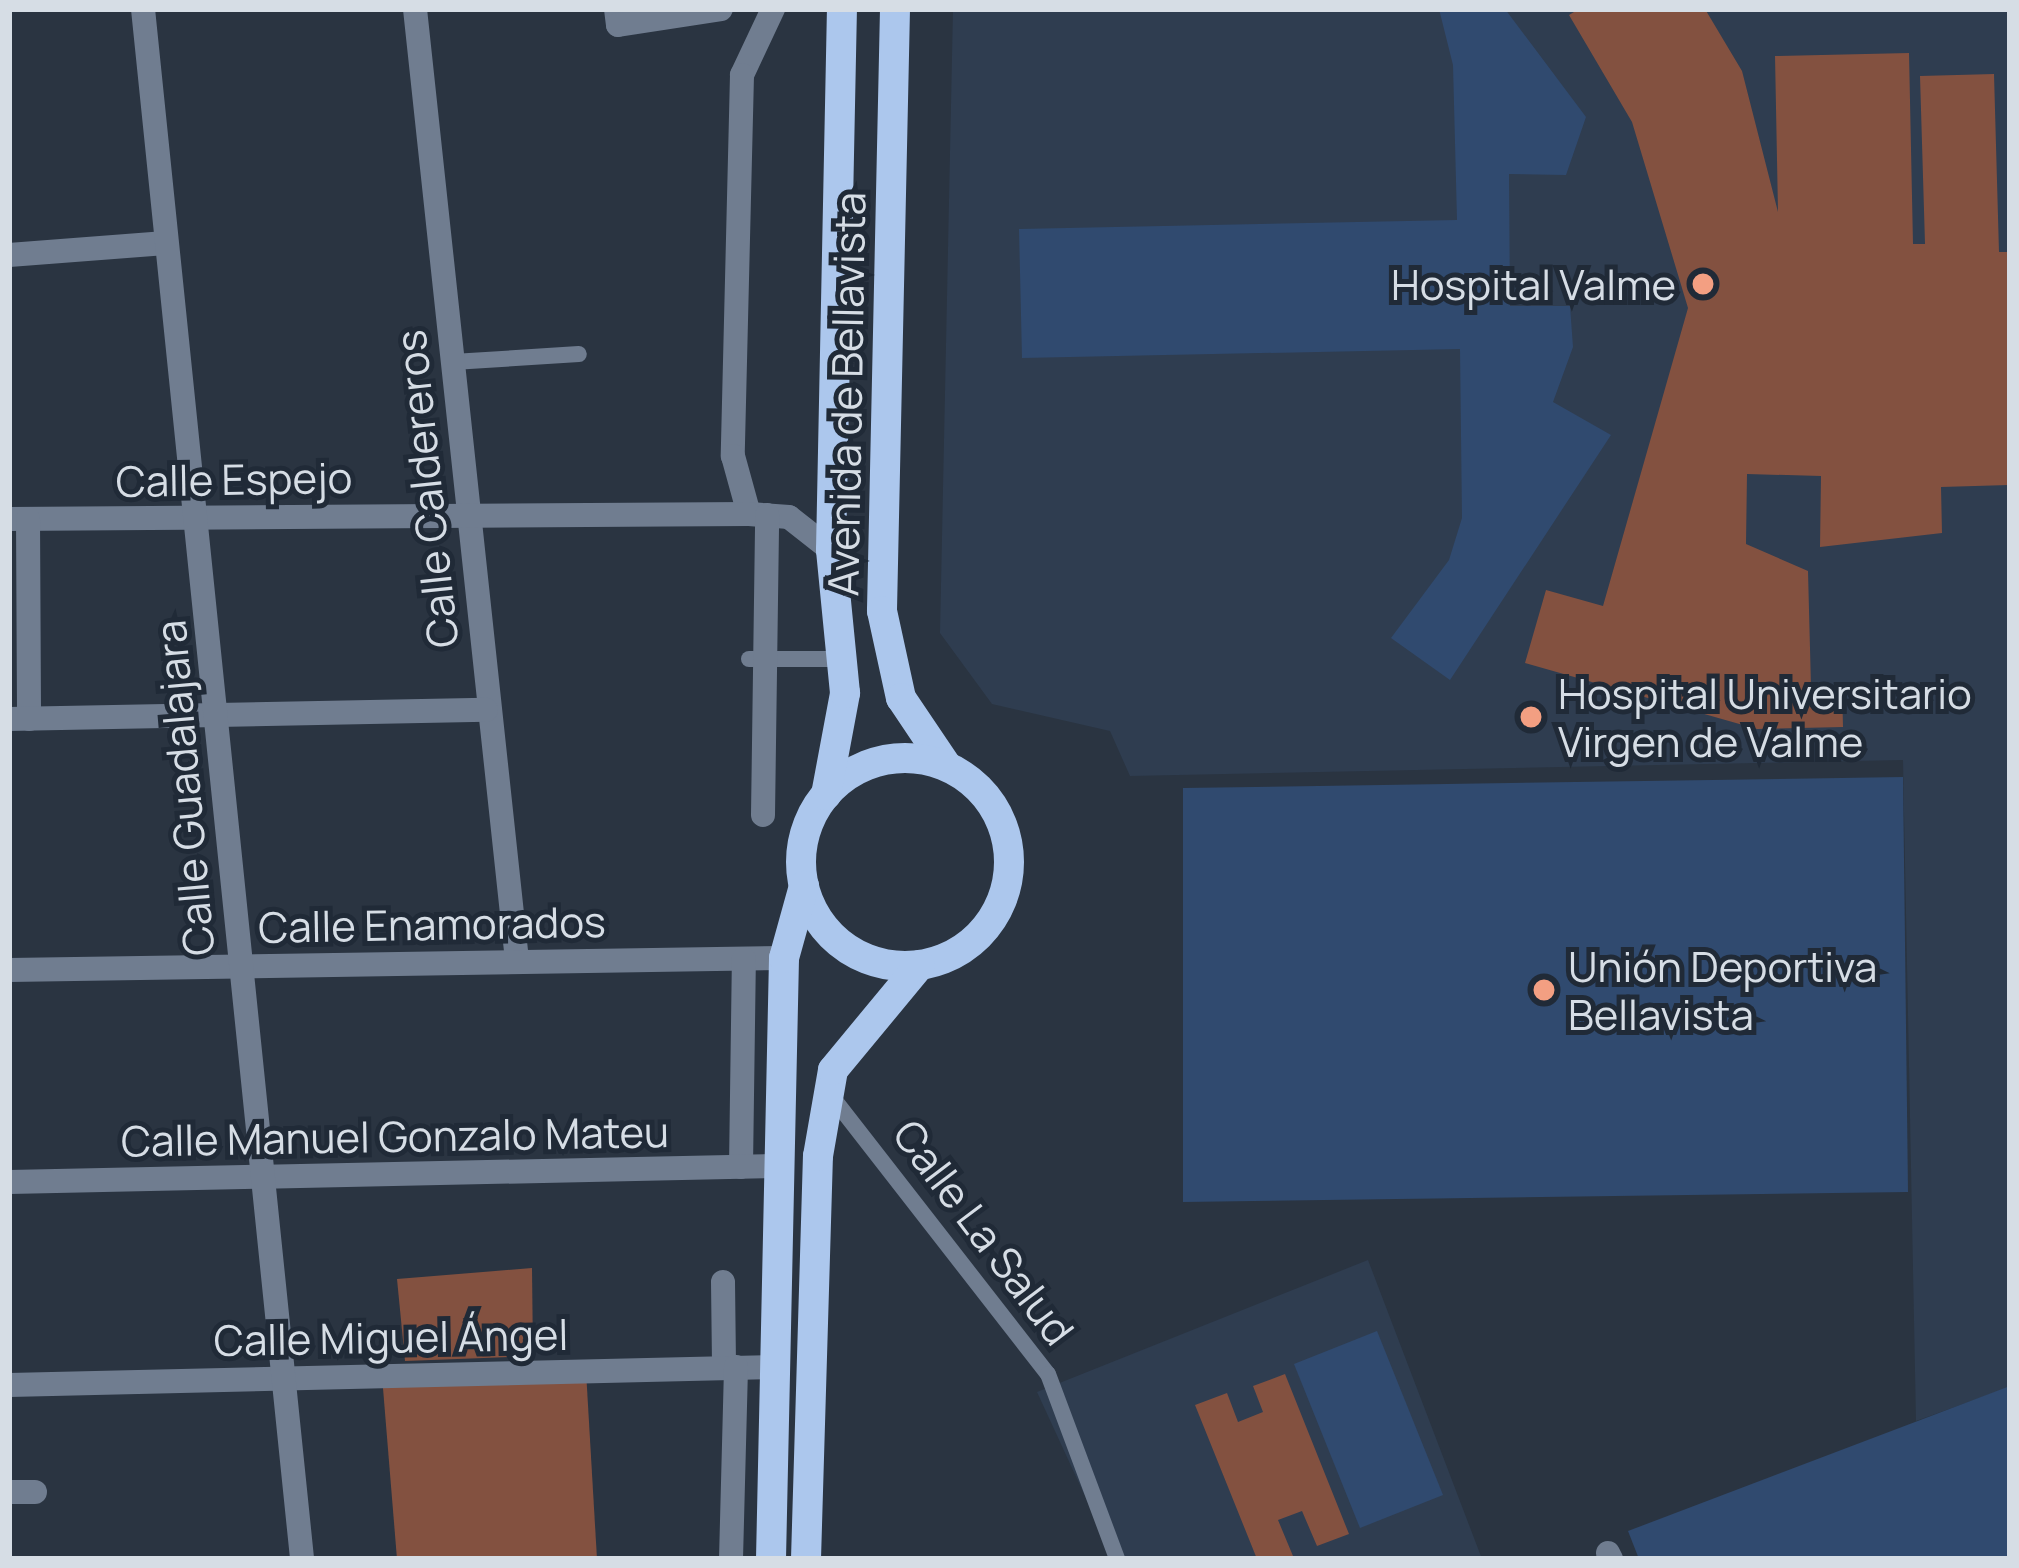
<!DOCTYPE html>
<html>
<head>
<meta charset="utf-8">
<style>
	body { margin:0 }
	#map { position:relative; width:2019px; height:1568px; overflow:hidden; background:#2a3441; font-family:Manrope,sans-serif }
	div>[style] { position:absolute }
	.built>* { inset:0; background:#2f3d50 }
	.green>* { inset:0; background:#304a6f }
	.building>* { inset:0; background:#835140 }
	.pedestrian>* { height:16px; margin:-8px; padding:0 8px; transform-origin:8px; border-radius:8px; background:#707d90 }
	.minor>* { height:24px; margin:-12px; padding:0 12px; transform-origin:12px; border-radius:12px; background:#707d90 }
	.tertiary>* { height:24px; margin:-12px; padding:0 12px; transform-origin:12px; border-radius:12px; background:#707d90 }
	.primary>* { height:30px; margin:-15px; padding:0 15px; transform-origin:15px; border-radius:15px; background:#acc7ed }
	.primary>.ring { margin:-15px; padding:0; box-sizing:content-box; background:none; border:30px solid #acc7ed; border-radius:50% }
	.dots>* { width:33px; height:33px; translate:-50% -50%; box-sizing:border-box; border:6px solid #202a37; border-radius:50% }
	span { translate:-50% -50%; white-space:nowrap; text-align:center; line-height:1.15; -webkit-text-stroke:10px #202a37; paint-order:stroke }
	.poi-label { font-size:42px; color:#d6dde5 }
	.right { translate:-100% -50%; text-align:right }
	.left { translate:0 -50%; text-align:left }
	.street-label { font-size:42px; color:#d6dde5 }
	.frame { position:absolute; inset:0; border:12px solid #d6dde5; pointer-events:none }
</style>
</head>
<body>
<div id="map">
	<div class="built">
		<i style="clip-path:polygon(953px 9px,2010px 9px,2010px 1387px,1916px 1421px,1903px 760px,1130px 776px,1110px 731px,992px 704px,940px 633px)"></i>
		<i style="clip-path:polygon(1368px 1260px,1482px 1559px,1114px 1559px,1037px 1392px)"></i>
	</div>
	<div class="green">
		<i style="clip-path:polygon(1439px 9px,1505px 9px,1586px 117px,1566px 175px,1509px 174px,1510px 306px,1570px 306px,1573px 347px,1553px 402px,1611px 435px,1450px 680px,1391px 638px,1449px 560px,1462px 518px,1460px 349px,1022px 358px,1019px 229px,1457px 220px,1453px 65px)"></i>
		<i style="clip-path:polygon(1903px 777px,1908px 1192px,1183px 1202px,1183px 788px)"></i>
		<i style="clip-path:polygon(1377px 1331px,1443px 1495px,1360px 1528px,1294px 1364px)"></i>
		<i style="clip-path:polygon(2010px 1386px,2010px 1559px,1639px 1559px,1628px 1531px)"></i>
	</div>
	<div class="building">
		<i style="clip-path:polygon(1579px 9px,1705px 9px,1742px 71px,1778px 212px,1775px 56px,1909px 53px,1913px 244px,1925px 244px,1920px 76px,1994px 74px,1999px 252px,2010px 252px,2009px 485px,1941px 487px,1942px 533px,1820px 547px,1821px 476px,1747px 474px,1746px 544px,1808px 571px,1811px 687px,1842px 686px,1843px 727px,1757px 729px,1525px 663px,1546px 590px,1603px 606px,1688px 308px,1632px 122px,1569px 15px)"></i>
		<i style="clip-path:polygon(532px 1268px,533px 1356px,405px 1361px,397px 1279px)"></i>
		<i style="clip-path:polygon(586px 1371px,597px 1559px,397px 1559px,382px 1376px)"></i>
		<i style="clip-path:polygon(1285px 1374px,1349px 1534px,1317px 1546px,1302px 1511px,1278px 1520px,1293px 1556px,1257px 1559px,1195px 1405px,1227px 1393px,1238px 1422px,1263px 1412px,1253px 1386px)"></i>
	</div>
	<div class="pedestrian">
		<i style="left:453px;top:362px;width:126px;rotate:-3.6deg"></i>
		<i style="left:749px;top:659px;width:93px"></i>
		<i style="left:829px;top:1093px;width:356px;rotate:52.1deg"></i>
		<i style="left:1048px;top:1374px;width:197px;rotate:69.5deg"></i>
	</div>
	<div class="minor">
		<i style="left:415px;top:9px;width:957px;rotate:83.88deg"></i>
		<i style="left:616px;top:9px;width:16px;rotate:83deg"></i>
		<i style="left:618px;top:25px;width:104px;rotate:-8.8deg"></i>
		<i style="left:773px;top:9px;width:73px;rotate:115.2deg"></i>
		<i style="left:742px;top:75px;width:381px;rotate:91.4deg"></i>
		<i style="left:733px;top:456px;width:60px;rotate:74.6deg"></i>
		<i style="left:749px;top:514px;width:40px;rotate:4.3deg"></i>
		<i style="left:789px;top:517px;width:53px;rotate:38.2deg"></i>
		<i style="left:9px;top:255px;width:157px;rotate:-4.4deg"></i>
		<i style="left:9px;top:519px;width:740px;rotate:-0.39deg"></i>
		<i style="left:28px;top:519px;width:200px;rotate:89.7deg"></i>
		<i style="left:9px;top:719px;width:477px;rotate:-1.1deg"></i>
		<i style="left:763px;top:815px;width:300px;rotate:-89.2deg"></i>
		<i style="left:9px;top:970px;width:775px;rotate:-0.89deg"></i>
		<i style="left:741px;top:1167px;width:208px;rotate:-89.2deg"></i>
		<i style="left:9px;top:1182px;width:773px;rotate:-1.19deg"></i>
		<i style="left:723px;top:1282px;width:86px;rotate:89.3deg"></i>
		<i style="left:9px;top:1385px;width:765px;rotate:-1.35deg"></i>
		<i style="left:9px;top:1492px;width:26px"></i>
		<i style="left:1608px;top:1553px;width:7px;rotate:63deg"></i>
		<i style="left:731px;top:1559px;width:192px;rotate:-88.5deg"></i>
	</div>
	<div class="tertiary">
		<i style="left:143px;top:9px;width:1558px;rotate:84.14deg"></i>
	</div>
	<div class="primary">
		<i style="left:895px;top:9px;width:602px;rotate:91.24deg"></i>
		<i style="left:882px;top:611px;width:89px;rotate:77.7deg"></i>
		<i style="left:901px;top:698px;width:81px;rotate:56.1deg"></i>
		<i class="ring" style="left:801px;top:758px;width:178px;height:178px"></i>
		<i style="left:826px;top:795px;width:104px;rotate:-79.4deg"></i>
		<i style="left:845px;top:693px;width:144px;rotate:-95.6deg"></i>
		<i style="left:831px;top:550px;width:541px;rotate:-88.84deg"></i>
		<i style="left:771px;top:1559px;width:601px;rotate:-88.76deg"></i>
		<i style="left:784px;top:958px;width:75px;rotate:-74.5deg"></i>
		<i style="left:806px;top:1559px;width:403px;rotate:-88.3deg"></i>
		<i style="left:818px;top:1156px;width:87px;rotate:-80.1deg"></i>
		<i style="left:833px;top:1070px;width:136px;rotate:-50.4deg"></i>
	</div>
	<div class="dots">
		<i style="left:1703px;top:284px;background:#f39f82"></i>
		<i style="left:1531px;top:717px;background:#f39f82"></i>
		<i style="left:1544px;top:990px;background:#f39f82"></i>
	</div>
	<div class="poi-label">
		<span class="right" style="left:1676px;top:284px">Hospital Valme</span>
		<span class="left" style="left:1558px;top:717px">Hospital Universitario<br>Virgen de Valme</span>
		<span class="left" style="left:1568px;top:990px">Unión Deportiva<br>Bellavista</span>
	</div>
	<div class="street-label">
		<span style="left:846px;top:394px;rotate:-89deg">Avenida de Bellavista</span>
		<span style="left:234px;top:479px;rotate:-1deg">Calle Espejo</span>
		<span style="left:426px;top:489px;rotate:-96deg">Calle Caldereros</span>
		<span style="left:184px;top:788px;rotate:-95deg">Calle Guadalajara</span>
		<span style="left:432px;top:924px;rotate:-1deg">Calle Enamorados</span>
		<span style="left:395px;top:1136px;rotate:-1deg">Calle Manuel Gonzalo Mateu</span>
		<span style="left:984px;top:1232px;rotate:53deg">Calle La Salud</span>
		<span style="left:391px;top:1337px;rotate:-1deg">Calle Miguel Ángel</span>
	</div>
	<div class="frame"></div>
</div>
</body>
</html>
